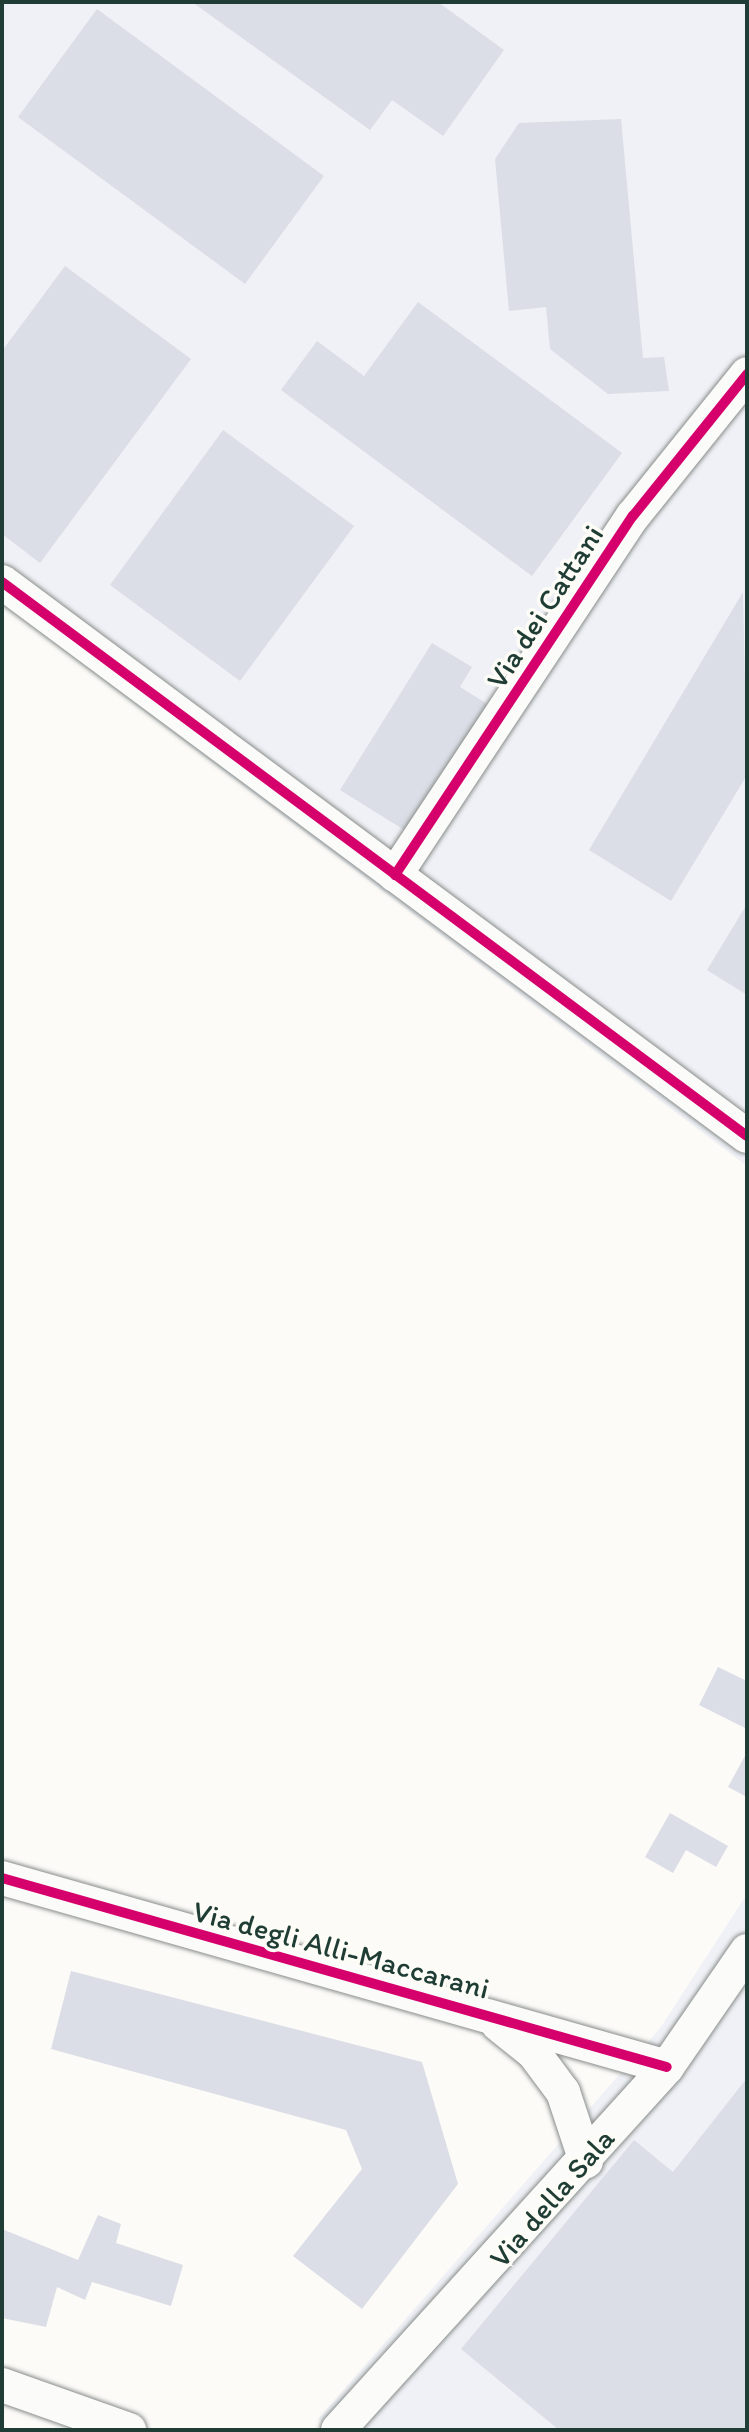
<!DOCTYPE html>
<html>
<head>
<meta charset="utf-8">
<style>
	body { margin:0 }
	#map { position:relative; width:749px; height:2432px; overflow:hidden; background:#fcfbf8; font-family:Itim,sans-serif }
	div>[style] { position:absolute }
	.built>* { inset:0; background:#eff1f6 }
	.building>* { inset:0; background:#dbdee6 }
	.roads { filter:drop-shadow(0 0 2px #888d8a) drop-shadow(0 0 2px #888d8a) }
	.minor>* { height:34px; margin:-17px; padding:0 17px; transform-origin:17px; border-radius:17px; background:#fbfbf9 }
	.cycleway>* { height:10px; margin:-5px; padding:0 5px; transform-origin:5px; border-radius:5px; background:#d6006c }
	span { translate:-50% -50%; white-space:nowrap; text-align:center; line-height:1.15; -webkit-text-stroke:7px #fdfcf7; paint-order:stroke }
	.street-label { font-size:30px; color:#1f3d34 }
	.frame { position:absolute; inset:0; border:4px solid #1f3d34; pointer-events:none }
</style>
</head>
<body>
<div id="map">
	<div class="built">
		<i style="clip-path:polygon(2px 2px,747px 2px,747px 1166px,2px 604px)"></i>
		<i style="clip-path:polygon(747px 1894px,747px 2430px,334px 2430px,318px 2419px,661px 2027px)"></i>
	</div>
	<div class="building">
		<i style="clip-path:polygon(192px 2px,438px 2px,504px 50px,443px 136px,392px 100px,370px 130px)"></i>
		<i style="clip-path:polygon(97px 9px,324px 176px,245px 284px,18px 117px)"></i>
		<i style="clip-path:polygon(621px 119px,643px 358px,664px 357px,669px 391px,608px 394px,550px 349px,546px 307px,509px 311px,495px 159px,519px 123px)"></i>
		<i style="clip-path:polygon(65px 266px,191px 359px,40px 563px,2px 534px,2px 351px)"></i>
		<i style="clip-path:polygon(418px 302px,622px 453px,532px 576px,281px 390px,317px 341px,364px 376px)"></i>
		<i style="clip-path:polygon(223px 430px,354px 526px,240px 681px,110px 585px)"></i>
		<i style="clip-path:polygon(743px 592px,747px 775px,671px 901px,589px 850px)"></i>
		<i style="clip-path:polygon(432px 643px,472px 667px,460px 687px,489px 705px,409px 833px,340px 790px)"></i>
		<i style="clip-path:polygon(747px 904px,747px 995px,707px 970px)"></i>
		<i style="clip-path:polygon(718px 1667px,747px 1681px,747px 1729px,699px 1705px)"></i>
		<i style="clip-path:polygon(747px 1752px,747px 1797px,728px 1787px)"></i>
		<i style="clip-path:polygon(670px 1813px,728px 1846px,716px 1867px,686px 1850px,673px 1873px,645px 1857px)"></i>
		<i style="clip-path:polygon(71px 1971px,422px 2062px,458px 2184px,362px 2309px,293px 2256px,362px 2169px,346px 2130px,51px 2049px)"></i>
		<i style="clip-path:polygon(747px 2078px,747px 2430px,559px 2430px,461px 2349px,634px 2140px,673px 2172px)"></i>
		<i style="clip-path:polygon(98px 2215px,121px 2224px,116px 2243px,183px 2265px,171px 2306px,92px 2282px,85px 2300px,57px 2287px,46px 2327px,2px 2318px,2px 2229px,78px 2260px)"></i>
	</div>
	<div class="roads">
		<div class="minor">
			<i style="left:2px;top:582px;width:928px;rotate:36.64deg"></i>
			<i style="left:395px;top:875px;width:431px;rotate:-56.5deg"></i>
			<i style="left:633px;top:516px;width:182px;rotate:-51.2deg"></i>
			<i style="left:2px;top:1878px;width:691px;rotate:15.87deg"></i>
			<i style="left:498px;top:2024px;width:46px;rotate:38.9deg"></i>
			<i style="left:534px;top:2053px;width:49px;rotate:53.4deg"></i>
			<i style="left:563px;top:2092px;width:73px;rotate:71.6deg"></i>
			<i style="left:2px;top:2385px;width:135px;rotate:19.5deg"></i>
			<i style="left:338px;top:2430px;width:490px;rotate:-47.8deg"></i>
			<i style="left:667px;top:2067px;width:141px;rotate:-55.4deg"></i>
		</div>
	</div>
	<div class="cycleway">
		<i style="left:2px;top:582px;width:928px;rotate:36.64deg"></i>
		<i style="left:395px;top:875px;width:431px;rotate:-56.5deg"></i>
		<i style="left:633px;top:516px;width:182px;rotate:-51.2deg"></i>
		<i style="left:2px;top:1878px;width:691px;rotate:15.87deg"></i>
	</div>
	<div class="street-label">
		<span style="left:545px;top:607px;rotate:-57deg">Via dei Cattani</span>
		<span style="left:341px;top:1950px;rotate:15deg">Via degli Alli-Maccarani</span>
		<span style="left:552px;top:2198px;rotate:-49deg">Via della Sala</span>
	</div>
	<div class="frame"></div>
</div>
</body>
</html>
